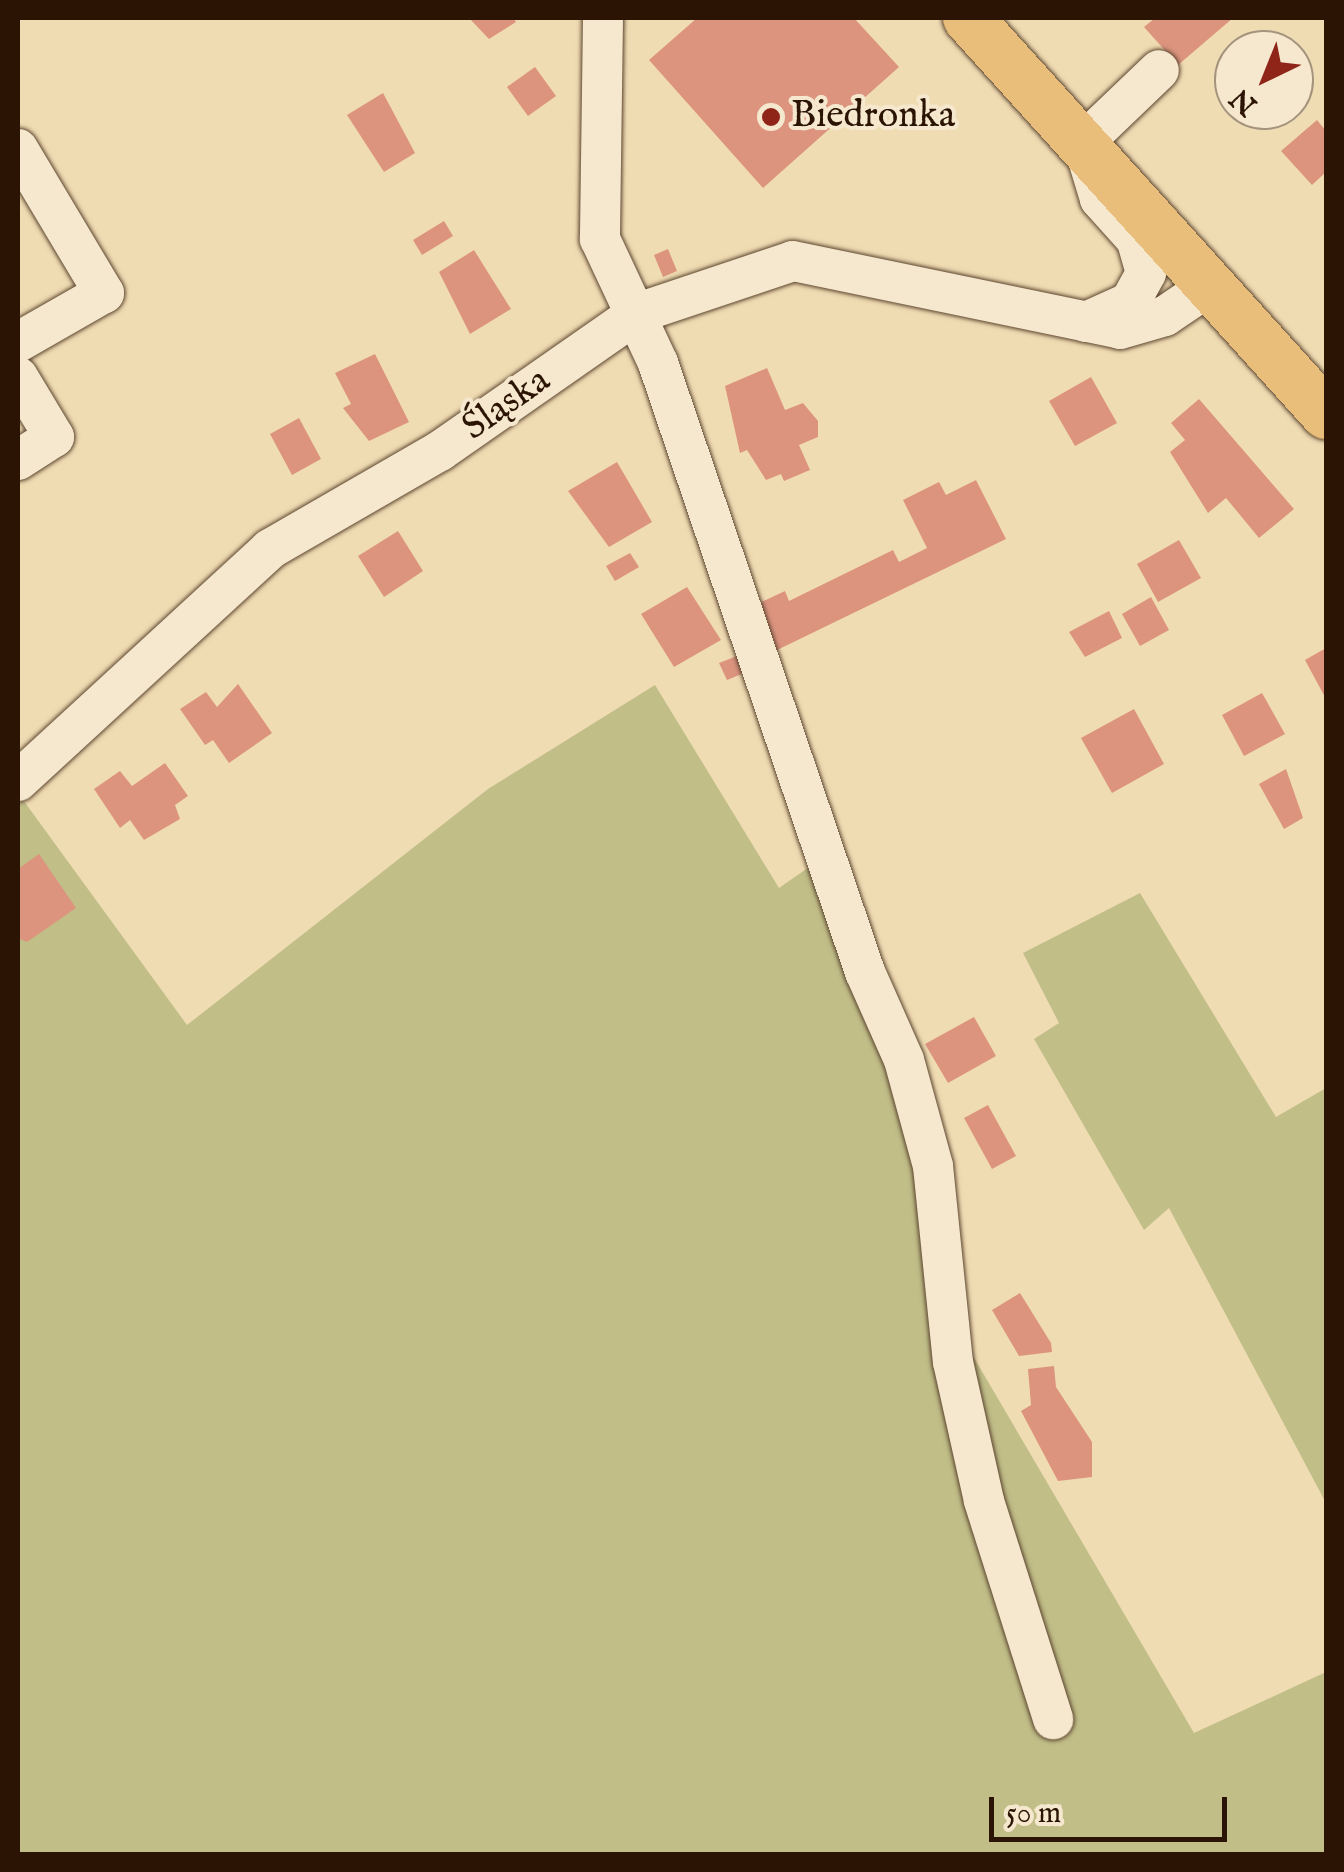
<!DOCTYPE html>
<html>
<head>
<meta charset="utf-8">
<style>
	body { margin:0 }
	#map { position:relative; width:1344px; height:1872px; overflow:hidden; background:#f0dcb3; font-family:"IM FELL English",serif }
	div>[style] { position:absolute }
	.green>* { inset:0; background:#c1be88 }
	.building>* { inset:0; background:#dc947f }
	.roads { filter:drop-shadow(0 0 2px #5d4630) drop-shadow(0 0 2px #5d4630) }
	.minor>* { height:40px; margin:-20px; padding:0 20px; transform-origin:20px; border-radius:20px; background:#f5e8ce }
	.major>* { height:50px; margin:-25px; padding:0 25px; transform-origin:25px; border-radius:25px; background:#e8be7a }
	.dots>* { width:28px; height:28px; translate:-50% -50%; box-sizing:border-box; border:5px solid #f5e8ce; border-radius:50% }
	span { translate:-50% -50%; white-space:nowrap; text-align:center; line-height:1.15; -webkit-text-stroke:8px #f5e8ce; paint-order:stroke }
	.poi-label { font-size:38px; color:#2c1404 }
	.left { translate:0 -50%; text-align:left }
	.street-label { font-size:38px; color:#2c1404 }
	.frame { position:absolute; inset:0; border:20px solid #2c1404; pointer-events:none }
	.north { position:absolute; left:1214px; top:30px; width:100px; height:100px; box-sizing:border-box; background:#f5e8ce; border:2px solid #a5937d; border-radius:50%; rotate:223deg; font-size:28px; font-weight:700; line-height:40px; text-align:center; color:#2c1404 }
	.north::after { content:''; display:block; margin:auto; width:35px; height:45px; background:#8f2418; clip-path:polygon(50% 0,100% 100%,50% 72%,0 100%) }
	.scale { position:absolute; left:989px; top:1797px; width:238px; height:45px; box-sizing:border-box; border:5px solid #2c1404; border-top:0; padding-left:12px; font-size:30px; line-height:35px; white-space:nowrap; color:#2c1404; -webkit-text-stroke:8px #f5e8ce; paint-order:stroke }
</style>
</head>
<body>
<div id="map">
	<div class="green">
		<i style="clip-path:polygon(655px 685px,779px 888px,812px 865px,901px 1083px,963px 1339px,1194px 1733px,1326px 1672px,1326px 1854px,18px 1854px,18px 793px,187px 1025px,488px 789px)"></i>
		<i style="clip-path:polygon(1140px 893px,1276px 1117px,1326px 1088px,1326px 1503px,1169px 1208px,1144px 1230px,1034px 1039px,1059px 1023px,1023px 953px)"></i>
	</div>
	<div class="building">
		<i style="clip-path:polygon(469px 18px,513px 18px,516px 22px,489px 39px)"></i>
		<i style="clip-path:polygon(697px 18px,854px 18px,899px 67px,763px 188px,649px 60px)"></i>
		<i style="clip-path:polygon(1155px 18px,1233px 18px,1178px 65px,1144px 27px)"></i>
		<i style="clip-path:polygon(535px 67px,556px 96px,528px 116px,507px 87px)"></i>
		<i style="clip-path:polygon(383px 93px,415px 153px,384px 172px,347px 115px)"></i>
		<i style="clip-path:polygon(1317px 120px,1326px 131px,1326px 172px,1312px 185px,1281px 151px)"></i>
		<i style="clip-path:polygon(444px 221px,453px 236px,422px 255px,413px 240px)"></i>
		<i style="clip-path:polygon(668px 249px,677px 271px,663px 277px,654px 255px)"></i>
		<i style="clip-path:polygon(474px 250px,511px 309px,470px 334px,439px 272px)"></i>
		<i style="clip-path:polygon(375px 354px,409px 422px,369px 441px,343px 408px,351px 404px,335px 373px)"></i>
		<i style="clip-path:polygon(767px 368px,785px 410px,803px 403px,818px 421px,818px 437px,799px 445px,810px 470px,784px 481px,781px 474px,766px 480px,747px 450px,740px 453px,725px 386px)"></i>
		<i style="clip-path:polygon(1091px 377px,1117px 423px,1075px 446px,1049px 401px)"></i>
		<i style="clip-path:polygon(1199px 399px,1294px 509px,1259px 538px,1226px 498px,1208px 513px,1170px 452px,1185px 440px,1171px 423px)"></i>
		<i style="clip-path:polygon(299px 418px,321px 459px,292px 475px,270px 434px)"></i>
		<i style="clip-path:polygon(617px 462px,652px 522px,609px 547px,568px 491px)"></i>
		<i style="clip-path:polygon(976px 480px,1006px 539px,775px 651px,753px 606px,785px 591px,789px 601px,893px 550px,899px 562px,927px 548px,903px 500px,939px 482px,946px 495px)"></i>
		<i style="clip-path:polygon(398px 531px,423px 571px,384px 597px,358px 556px)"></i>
		<i style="clip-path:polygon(1179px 540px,1201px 578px,1158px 602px,1137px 564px)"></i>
		<i style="clip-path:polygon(630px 553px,639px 567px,615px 581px,606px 566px)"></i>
		<i style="clip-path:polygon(687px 587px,721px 640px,674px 667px,641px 614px)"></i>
		<i style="clip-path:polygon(1151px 597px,1169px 630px,1140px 646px,1122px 614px)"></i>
		<i style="clip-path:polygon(1109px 611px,1122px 638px,1085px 657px,1069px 632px)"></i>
		<i style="clip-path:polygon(1326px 648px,1326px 699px,1305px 660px)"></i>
		<i style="clip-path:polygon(742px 654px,749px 671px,727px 680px,719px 663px)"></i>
		<i style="clip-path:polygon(238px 684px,272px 733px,229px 763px,213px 740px,205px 745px,180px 709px,206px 692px,217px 707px)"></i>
		<i style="clip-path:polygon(1262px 693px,1285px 734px,1244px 756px,1222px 715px)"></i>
		<i style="clip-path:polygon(1134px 709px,1164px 764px,1112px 793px,1081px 738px)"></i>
		<i style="clip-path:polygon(165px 763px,188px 796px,175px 805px,180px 819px,144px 840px,130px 820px,120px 828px,94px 789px,120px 771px,132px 786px)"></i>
		<i style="clip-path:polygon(1286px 769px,1303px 818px,1284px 829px,1259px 784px)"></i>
		<i style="clip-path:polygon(39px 854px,76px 908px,27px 942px,18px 938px,18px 869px)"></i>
		<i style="clip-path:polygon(974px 1017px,996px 1056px,948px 1083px,925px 1044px)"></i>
		<i style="clip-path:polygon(988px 1105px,1016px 1156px,992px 1169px,964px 1118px)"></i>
		<i style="clip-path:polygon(1020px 1293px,1051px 1343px,1052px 1352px,1019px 1356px,992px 1310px)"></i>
		<i style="clip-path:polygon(1054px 1366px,1056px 1387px,1092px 1442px,1092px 1477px,1058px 1481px,1021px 1411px,1031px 1405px,1028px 1369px)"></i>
	</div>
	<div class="roads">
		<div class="minor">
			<i style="left:603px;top:18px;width:221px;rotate:90.8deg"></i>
			<i style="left:600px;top:239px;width:137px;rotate:64.9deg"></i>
			<i style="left:658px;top:363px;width:643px;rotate:71.23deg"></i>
			<i style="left:865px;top:972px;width:96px;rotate:66.1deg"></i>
			<i style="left:904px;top:1060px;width:110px;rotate:74.7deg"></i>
			<i style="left:933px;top:1166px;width:197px;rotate:84.2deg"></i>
			<i style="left:953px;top:1362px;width:142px;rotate:77.4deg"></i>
			<i style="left:984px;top:1501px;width:229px;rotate:72.4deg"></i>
			<i style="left:18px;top:149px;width:168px;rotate:59.2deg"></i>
			<i style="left:104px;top:293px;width:99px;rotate:150.3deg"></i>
			<i style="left:1086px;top:322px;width:48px;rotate:-24.4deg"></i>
			<i style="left:1130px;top:302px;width:33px;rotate:-61deg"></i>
			<i style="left:1146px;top:273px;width:35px;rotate:-106deg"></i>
			<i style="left:1136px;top:239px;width:54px;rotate:-132deg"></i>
			<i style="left:1100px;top:199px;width:59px;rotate:-106.9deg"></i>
			<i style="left:1083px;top:143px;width:105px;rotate:-43.8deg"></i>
			<i style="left:18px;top:377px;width:70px;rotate:59deg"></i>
			<i style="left:54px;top:437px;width:43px;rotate:147.4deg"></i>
			<i style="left:18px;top:781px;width:343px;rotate:-42.6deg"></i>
			<i style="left:270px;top:549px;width:196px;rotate:-30deg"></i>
			<i style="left:440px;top:451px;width:241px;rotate:-34.9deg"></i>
			<i style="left:638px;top:313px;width:163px;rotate:-18.5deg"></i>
			<i style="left:793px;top:261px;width:334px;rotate:11.7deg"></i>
			<i style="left:1120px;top:329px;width:47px;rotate:-16.1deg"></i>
			<i style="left:1165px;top:316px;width:52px;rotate:-34deg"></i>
		</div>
		<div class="major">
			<i style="left:968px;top:18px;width:534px;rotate:47.89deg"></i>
		</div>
	</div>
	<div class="dots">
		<i style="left:771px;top:117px;background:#8f2418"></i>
	</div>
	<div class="poi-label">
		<span class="left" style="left:791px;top:117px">Biedronka</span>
	</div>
	<div class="street-label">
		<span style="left:507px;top:405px;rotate:-35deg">Śląska</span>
	</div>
	<div class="frame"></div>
	<div class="north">N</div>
	<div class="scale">50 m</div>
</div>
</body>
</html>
